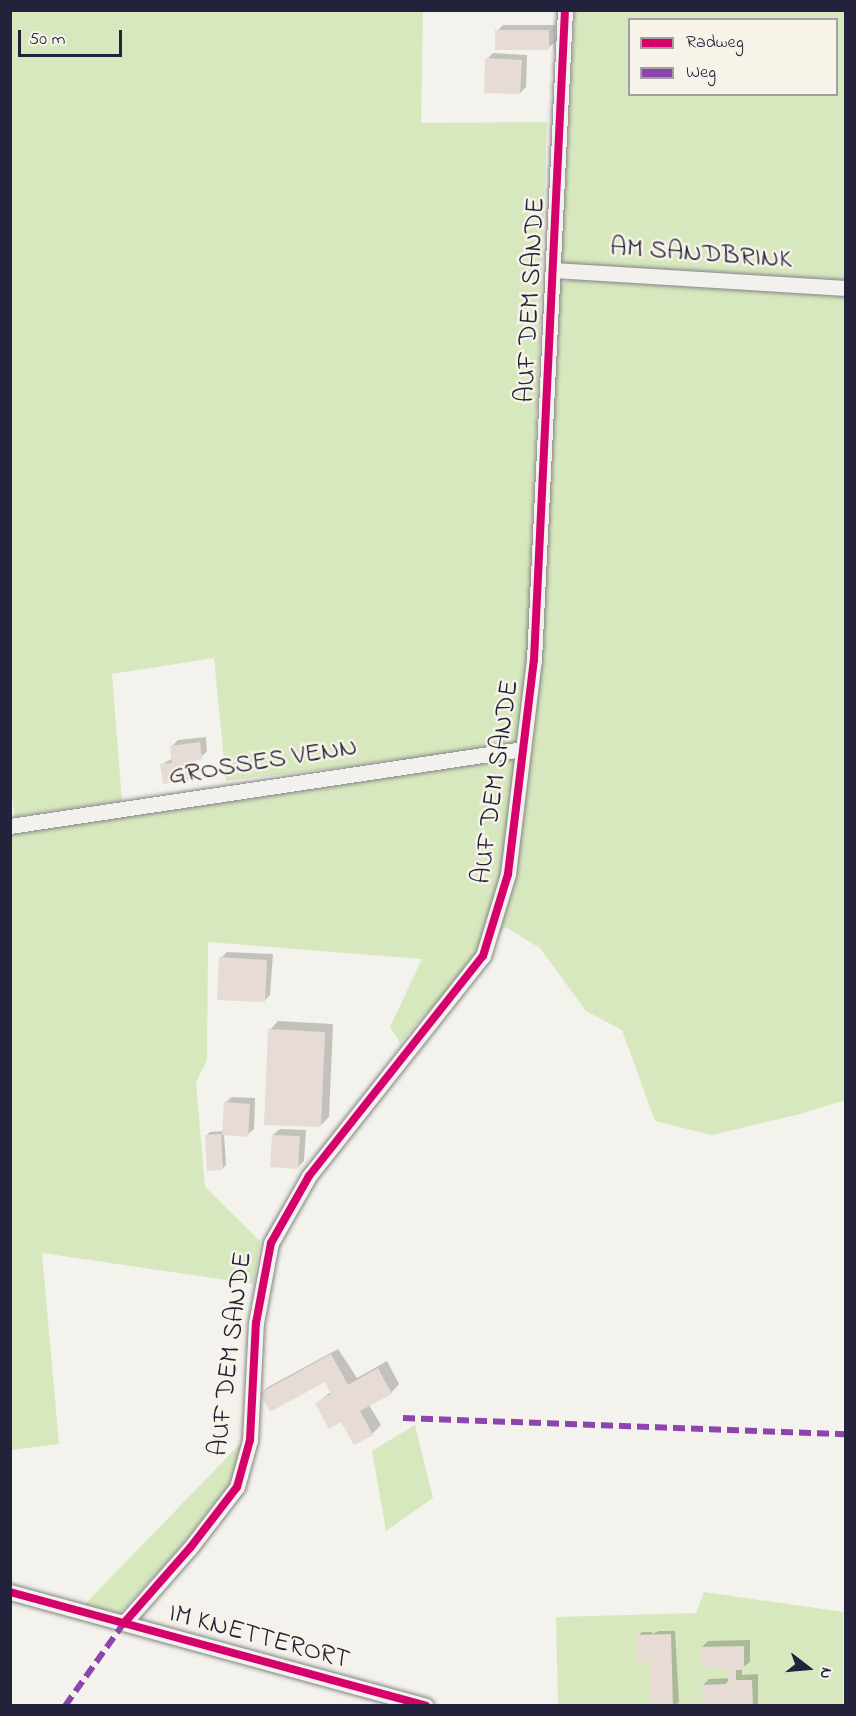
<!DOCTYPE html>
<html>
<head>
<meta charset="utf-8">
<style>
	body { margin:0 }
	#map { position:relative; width:856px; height:1716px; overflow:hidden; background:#f4f2ec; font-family:"Indie Flower",sans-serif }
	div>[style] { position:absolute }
	.green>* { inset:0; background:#d7e8be }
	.shadow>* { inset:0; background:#0003 }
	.building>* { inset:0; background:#e6dbd5 }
	.roads { filter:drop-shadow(0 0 2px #858486) drop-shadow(0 0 2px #858486) }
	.minor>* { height:15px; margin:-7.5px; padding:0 7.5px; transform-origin:7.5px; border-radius:7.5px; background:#f2f1ed }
	.quiet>* { height:6px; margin-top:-3px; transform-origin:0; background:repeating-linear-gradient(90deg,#8e44ad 0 12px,transparent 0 18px) }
	.cycleway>* { height:8px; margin:-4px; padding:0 4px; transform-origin:4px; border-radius:4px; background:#d6006c }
	span { translate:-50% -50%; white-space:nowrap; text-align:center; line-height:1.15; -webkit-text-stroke:5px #f7f3e8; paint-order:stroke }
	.street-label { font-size:27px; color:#22223b }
	.frame { position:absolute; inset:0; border:12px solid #22223b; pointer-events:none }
	.legend { position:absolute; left:628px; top:18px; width:210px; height:78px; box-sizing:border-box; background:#f7f3e8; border:2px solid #a29fa3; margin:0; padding:8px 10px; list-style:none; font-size:18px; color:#22223b }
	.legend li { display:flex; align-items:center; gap:12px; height:30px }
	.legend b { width:30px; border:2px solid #a29fa3 }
	.north { position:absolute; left:778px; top:1638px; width:60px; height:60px; -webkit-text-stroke:4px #f7f3e8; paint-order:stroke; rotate:106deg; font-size:16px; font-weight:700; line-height:24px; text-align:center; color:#22223b }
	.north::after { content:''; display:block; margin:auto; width:21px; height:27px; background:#22223b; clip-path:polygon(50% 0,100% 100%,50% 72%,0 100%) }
	.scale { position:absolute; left:18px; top:30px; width:104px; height:27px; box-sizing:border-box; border:3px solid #22223b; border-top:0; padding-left:8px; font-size:18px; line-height:21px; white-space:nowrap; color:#22223b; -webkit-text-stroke:4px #f7f3e8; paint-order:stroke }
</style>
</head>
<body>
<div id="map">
	<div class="green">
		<i style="clip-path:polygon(10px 11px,423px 11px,421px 123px,547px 122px,532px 552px,547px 293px,581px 272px,846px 291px,845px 1100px,800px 1114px,712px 1135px,655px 1121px,622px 1030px,586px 1011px,540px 948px,505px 927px,400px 1043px,390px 1027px,422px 959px,208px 942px,207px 1060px,196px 1082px,205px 1187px,260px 1241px,254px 1284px,42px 1253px,59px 1444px,11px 1450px,11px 832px,455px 754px,226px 781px,214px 658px,112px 674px,122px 801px,15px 817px,10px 781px)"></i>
		<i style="clip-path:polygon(evenodd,575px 11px,845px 11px,845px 281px,560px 264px,575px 11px,630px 20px,836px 20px,836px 94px,630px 94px,630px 20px)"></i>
		<i style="clip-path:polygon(415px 1425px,433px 1498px,386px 1531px,372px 1451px)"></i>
		<i style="clip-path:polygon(243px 1441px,229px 1485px,174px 1554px,120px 1613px,84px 1605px)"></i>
		<i style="clip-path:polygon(704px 1592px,843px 1612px,843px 1705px,558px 1705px,556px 1617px,696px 1613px)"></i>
	</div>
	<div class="shadow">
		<i style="clip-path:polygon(503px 25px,555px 25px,555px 42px,548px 48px,497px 31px)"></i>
		<i style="clip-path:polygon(493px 53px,527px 55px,526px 87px,520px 93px,487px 59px)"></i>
		<i style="clip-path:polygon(206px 737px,207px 751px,201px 757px,193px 760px,194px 772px,188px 778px,161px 765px,173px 758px,171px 747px,178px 740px)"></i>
		<i style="clip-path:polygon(227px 952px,273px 954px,270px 995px,264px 1001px,221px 958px)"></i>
		<i style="clip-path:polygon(278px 1021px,333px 1024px,329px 1117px,320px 1126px,270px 1030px)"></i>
		<i style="clip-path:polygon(232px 1097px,255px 1098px,254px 1129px,247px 1135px,224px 1134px,226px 1165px,222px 1169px,206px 1136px,210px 1132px,224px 1131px,225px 1103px)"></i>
		<i style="clip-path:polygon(280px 1129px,306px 1130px,304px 1161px,298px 1167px,273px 1135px)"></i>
		<i style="clip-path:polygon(338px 1349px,357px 1378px,387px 1361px,399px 1384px,391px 1393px,369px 1405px,381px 1425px,372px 1434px,342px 1420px,317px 1403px,332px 1391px,325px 1380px,262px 1393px,268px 1387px)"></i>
		<i style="clip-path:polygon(659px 1631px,675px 1631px,679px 1702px,675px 1706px,652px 1706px,651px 1658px,638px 1636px,642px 1632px,652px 1632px,652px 1634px)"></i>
		<i style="clip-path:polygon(750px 1640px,750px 1662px,742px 1668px,742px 1675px,758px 1674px,758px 1706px,703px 1706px,703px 1685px,709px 1679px,730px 1678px,729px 1665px,702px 1647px,708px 1641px)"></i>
	</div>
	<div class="building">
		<i style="clip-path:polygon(495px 30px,549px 30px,549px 50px,495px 50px)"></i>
		<i style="clip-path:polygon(485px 58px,522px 60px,520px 94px,484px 93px)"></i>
		<i style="clip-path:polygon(200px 742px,202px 759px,187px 763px,189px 780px,163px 784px,160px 764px,172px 763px,170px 746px)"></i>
		<i style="clip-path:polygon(219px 957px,267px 960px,265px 1002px,217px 1000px)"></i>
		<i style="clip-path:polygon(268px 1029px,325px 1032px,321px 1127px,264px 1125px)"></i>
		<i style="clip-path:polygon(224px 1102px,250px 1104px,248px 1137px,222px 1135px)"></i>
		<i style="clip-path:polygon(221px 1134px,223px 1170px,207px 1171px,205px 1135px)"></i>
		<i style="clip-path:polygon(272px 1135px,300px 1136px,298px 1169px,270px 1167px)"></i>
		<i style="clip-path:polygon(331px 1354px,348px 1385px,378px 1368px,392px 1394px,360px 1411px,373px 1435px,354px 1445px,341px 1422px,329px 1429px,315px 1403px,331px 1394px,325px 1382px,270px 1412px,260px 1393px)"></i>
		<i style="clip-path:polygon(671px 1634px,673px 1706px,650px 1706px,649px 1662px,637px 1662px,636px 1635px)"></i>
		<i style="clip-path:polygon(744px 1646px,744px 1670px,736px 1670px,736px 1680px,752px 1680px,753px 1706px,702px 1706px,701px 1685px,726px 1684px,728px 1681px,728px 1667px,701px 1668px,700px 1647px)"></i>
	</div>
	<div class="roads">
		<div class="minor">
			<i style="left:553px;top:270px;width:294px;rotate:3.5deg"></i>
			<i style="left:10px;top:826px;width:519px;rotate:-8.54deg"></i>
			<i style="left:10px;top:1592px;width:431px;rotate:15.3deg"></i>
			<i style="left:124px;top:1623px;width:100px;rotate:-48.7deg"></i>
			<i style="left:190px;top:1548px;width:77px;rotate:-52.4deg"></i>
			<i style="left:237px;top:1487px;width:49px;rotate:-74.5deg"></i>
			<i style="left:250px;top:1440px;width:117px;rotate:-87.1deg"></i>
			<i style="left:256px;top:1323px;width:81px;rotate:-79.4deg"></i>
			<i style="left:271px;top:1243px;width:77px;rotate:-60.4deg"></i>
			<i style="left:309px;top:1176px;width:280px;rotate:-51.7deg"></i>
			<i style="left:483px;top:956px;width:86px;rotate:-73deg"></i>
			<i style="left:508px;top:874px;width:216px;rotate:-83.1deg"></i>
			<i style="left:534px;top:660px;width:651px;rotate:-87.27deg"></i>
		</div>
	</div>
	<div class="quiet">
		<i style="left:403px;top:1418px;width:443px;rotate:2.1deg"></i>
		<i style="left:65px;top:1706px;width:102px;rotate:-54.6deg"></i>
	</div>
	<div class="cycleway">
		<i style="left:10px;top:1592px;width:431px;rotate:15.3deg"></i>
		<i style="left:124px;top:1623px;width:100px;rotate:-48.7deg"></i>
		<i style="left:190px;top:1548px;width:77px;rotate:-52.4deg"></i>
		<i style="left:237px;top:1487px;width:49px;rotate:-74.5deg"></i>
		<i style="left:250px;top:1440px;width:117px;rotate:-87.1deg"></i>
		<i style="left:256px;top:1323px;width:81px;rotate:-79.4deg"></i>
		<i style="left:271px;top:1243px;width:77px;rotate:-60.4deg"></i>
		<i style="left:309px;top:1176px;width:280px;rotate:-51.7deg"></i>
		<i style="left:483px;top:956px;width:86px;rotate:-73deg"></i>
		<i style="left:508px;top:874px;width:216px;rotate:-83.1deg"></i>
		<i style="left:534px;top:660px;width:651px;rotate:-87.27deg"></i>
	</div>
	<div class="street-label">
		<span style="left:701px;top:254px;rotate:4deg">AM SANDBRINK</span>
		<span style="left:531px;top:300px;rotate:-87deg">AUF DEM SANDE</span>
		<span style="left:263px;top:762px;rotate:-9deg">GROSSES VENN</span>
		<span style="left:496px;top:782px;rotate:-82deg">AUF DEM SANDE</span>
		<span style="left:231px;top:1354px;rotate:-83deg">AUF DEM SANDE</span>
		<span style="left:259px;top:1637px;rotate:15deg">IM KNETTERORT</span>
	</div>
	<div class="frame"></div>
	<ul class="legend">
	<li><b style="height:8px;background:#d6006c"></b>Radweg</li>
	<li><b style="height:8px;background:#8e44ad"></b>Weg</li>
	</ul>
	<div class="north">N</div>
	<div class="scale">50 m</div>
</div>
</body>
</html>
